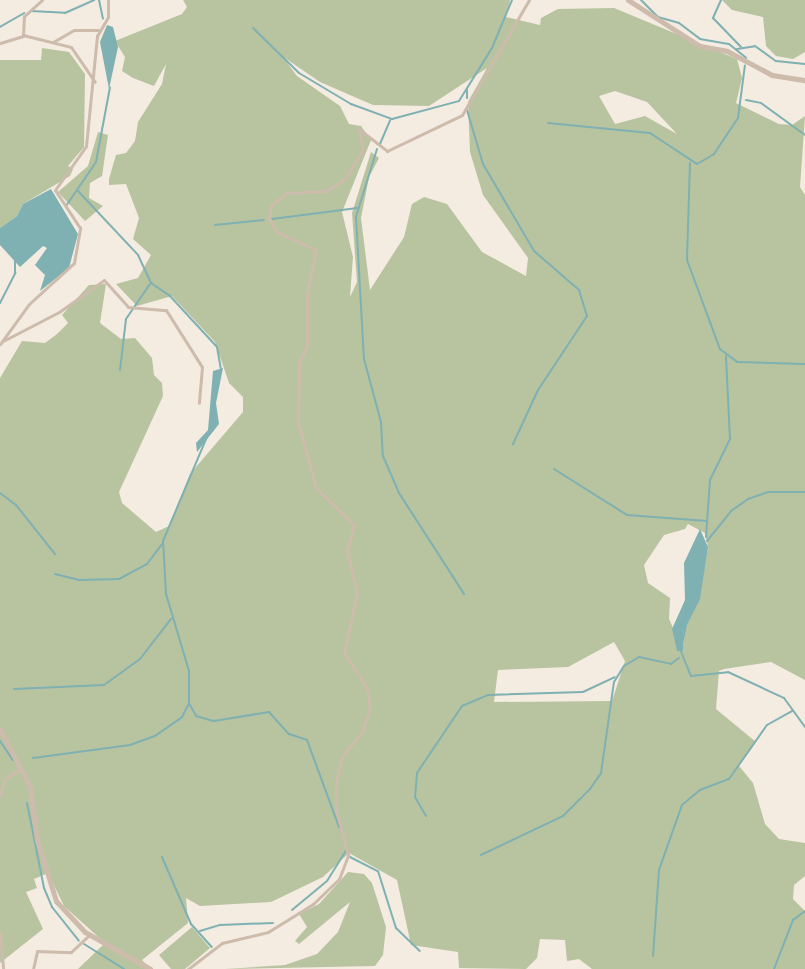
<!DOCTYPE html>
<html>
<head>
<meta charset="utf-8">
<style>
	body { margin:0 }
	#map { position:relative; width:805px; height:969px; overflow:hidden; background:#f4ebe1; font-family:"Open Sans",sans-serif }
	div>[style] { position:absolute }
	.green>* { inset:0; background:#b8c4a0 }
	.water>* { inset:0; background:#7fb0b2 }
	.stream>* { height:2px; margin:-1px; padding:0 1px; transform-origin:1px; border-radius:1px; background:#7fb0b2 }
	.minor>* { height:3px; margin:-1.5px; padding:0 1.5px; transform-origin:1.5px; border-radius:1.5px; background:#cdbbac }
	.tertiary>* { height:5px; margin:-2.5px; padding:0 2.5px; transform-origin:2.5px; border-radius:2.5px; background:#cdbbac }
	span { translate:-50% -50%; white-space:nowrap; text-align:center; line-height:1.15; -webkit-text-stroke:6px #fbf5ee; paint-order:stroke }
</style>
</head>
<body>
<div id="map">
	<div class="green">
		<i style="clip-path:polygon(evenodd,183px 0,510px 0,506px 17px,540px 25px,541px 18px,558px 9px,614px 8px,737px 59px,742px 78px,736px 103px,779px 124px,792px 125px,805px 116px,800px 187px,805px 195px,805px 680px,771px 662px,724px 669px,719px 671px,716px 709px,756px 742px,739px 766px,753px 783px,765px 824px,779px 839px,805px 843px,805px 876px,794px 885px,793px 899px,805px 911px,805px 969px,592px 969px,579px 959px,567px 961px,565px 940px,540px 939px,537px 958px,526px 969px,459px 968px,458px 952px,411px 945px,397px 880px,349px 853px,323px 877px,271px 902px,200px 906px,186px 898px,188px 923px,142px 960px,151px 969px,78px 969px,105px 943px,64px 906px,48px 873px,34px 879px,37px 888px,26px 892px,43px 929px,0 963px,0 378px,22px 341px,45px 343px,57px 334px,68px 323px,62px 315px,89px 285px,106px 284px,100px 323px,121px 339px,135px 338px,152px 358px,154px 375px,162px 383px,163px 396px,119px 492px,122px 503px,156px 532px,169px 526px,190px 474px,243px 412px,243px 397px,229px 383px,215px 342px,172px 296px,137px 306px,116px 284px,138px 278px,151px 255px,133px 239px,139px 218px,126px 184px,109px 185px,109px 179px,116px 155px,126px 153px,135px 141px,138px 122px,162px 84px,166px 64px,154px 86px,133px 78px,122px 71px,125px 57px,115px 41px,182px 14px,187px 7px,183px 0,282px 56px,320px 82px,373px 105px,429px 106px,487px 68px,468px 102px,470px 152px,483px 195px,528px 258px,526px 276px,482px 252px,447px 204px,424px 197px,412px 204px,404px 237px,370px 290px,361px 218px,369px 177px,379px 158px,371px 152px,352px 213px,357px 282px,350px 297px,353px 257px,342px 212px,371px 140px,361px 126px,349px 124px,340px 106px,297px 76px,282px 56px,183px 0,615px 91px,647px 102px,677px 134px,645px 116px,615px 124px,599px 96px,615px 91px,183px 0,688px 524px,705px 533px,708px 547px,699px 599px,683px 633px,683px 650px,669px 619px,670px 598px,648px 583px,644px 565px,664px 535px,685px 529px,688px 524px,183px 0,614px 642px,625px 661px,612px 701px,494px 702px,498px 670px,568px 667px,614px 642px)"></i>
		<i style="clip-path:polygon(722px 0,805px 0,805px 52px,793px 59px,776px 56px,766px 46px,763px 17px,732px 10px)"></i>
		<i style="clip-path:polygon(42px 48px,69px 52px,85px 74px,84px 147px,68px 166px,73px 169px,70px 176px,23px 204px,17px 216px,0 228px,0 60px,41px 60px)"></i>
		<i style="clip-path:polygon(98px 132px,108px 135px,102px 176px,90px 183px,89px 198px,103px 206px,85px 221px,58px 192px,88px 166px)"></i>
		<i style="clip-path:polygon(348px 872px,364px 874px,372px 883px,386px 927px,383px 955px,375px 966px,225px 969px,285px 965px,317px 954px,338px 932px,350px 902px,299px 944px,295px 941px,307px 927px,299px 914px,319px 904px)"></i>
		<i style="clip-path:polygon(192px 927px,210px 948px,185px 969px,171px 969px,159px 955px)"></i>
	</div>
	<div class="water">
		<i style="clip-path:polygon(107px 25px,113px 27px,118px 47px,109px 89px,100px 42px)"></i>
		<i style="clip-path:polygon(51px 189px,78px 234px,69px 268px,40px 291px,45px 275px,35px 265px,47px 248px,43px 246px,20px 267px,0 245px,0 228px,17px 216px,23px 204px)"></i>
		<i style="clip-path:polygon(223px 368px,216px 403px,219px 424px,197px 452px,196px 443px,208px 430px,213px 371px)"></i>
		<i style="clip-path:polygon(700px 529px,708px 547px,700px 599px,683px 633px,683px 651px,677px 651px,672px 629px,685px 600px,684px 563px)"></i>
	</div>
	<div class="stream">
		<i style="left:99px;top:0;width:19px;rotate:78deg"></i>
		<i style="left:641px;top:0;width:24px;rotate:45deg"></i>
		<i style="left:658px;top:17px;width:22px;rotate:16deg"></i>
		<i style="left:679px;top:23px;width:26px;rotate:37deg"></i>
		<i style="left:700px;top:39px;width:29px;rotate:10deg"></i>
		<i style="left:729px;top:44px;width:22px;rotate:39deg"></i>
		<i style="left:721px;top:0;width:20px;rotate:114deg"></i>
		<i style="left:713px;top:18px;width:40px;rotate:46deg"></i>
		<i style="left:31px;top:11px;width:34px;rotate:3deg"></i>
		<i style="left:65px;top:13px;width:32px;rotate:-24deg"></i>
		<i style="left:0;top:27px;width:28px;rotate:-30deg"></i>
		<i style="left:253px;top:28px;width:64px;rotate:44.4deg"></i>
		<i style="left:299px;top:73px;width:61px;rotate:30.8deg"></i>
		<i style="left:351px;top:104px;width:44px;rotate:20.1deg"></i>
		<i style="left:392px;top:119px;width:69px;rotate:-15deg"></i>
		<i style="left:459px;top:101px;width:62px;rotate:-58.1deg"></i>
		<i style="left:492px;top:48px;width:52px;rotate:-67.4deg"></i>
		<i style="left:737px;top:49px;width:18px;rotate:-9deg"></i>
		<i style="left:755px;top:46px;width:26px;rotate:36deg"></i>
		<i style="left:776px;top:61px;width:29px;rotate:6deg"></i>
		<i style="left:467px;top:90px;width:8px;rotate:90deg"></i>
		<i style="left:746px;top:100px;width:15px;rotate:11deg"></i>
		<i style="left:761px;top:103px;width:54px;rotate:36deg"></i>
		<i style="left:467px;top:110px;width:56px;rotate:73.5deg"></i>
		<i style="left:483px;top:164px;width:101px;rotate:59.6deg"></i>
		<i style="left:534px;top:251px;width:60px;rotate:40.9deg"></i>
		<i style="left:579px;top:290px;width:27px;rotate:73deg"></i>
		<i style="left:587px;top:316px;width:89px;rotate:123.5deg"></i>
		<i style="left:538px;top:390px;width:60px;rotate:114.8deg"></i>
		<i style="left:548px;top:123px;width:102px;rotate:5.6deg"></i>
		<i style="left:650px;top:133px;width:56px;rotate:33.4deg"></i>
		<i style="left:697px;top:164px;width:20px;rotate:-30deg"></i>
		<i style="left:714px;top:154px;width:43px;rotate:-56.3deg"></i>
		<i style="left:738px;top:118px;width:53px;rotate:-82.5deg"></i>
		<i style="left:380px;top:144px;width:26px;rotate:-67deg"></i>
		<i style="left:377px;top:149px;width:71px;rotate:107.2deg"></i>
		<i style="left:356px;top:217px;width:142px;rotate:86.8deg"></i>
		<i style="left:364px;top:359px;width:65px;rotate:74.9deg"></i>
		<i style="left:381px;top:422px;width:34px;rotate:87deg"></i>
		<i style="left:383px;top:456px;width:40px;rotate:66.6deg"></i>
		<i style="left:399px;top:493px;width:120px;rotate:57.2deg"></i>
		<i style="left:690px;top:163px;width:97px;rotate:91.8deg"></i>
		<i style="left:687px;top:260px;width:95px;rotate:69.7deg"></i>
		<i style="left:720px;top:349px;width:21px;rotate:37deg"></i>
		<i style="left:737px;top:362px;width:68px;rotate:1.7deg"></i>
		<i style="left:78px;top:191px;width:88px;rotate:46.8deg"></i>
		<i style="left:138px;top:255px;width:31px;rotate:65deg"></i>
		<i style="left:151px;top:283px;width:23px;rotate:34deg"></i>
		<i style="left:170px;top:296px;width:69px;rotate:47.3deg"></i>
		<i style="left:217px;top:347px;width:22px;rotate:80deg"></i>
		<i style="left:66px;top:206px;width:53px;rotate:-55.7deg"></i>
		<i style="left:96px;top:162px;width:76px;rotate:-79.4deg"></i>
		<i style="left:272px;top:219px;width:86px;rotate:-7.4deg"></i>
		<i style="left:215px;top:225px;width:49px;rotate:-5.8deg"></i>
		<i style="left:0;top:303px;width:34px;rotate:-63deg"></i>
		<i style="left:15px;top:273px;width:12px;rotate:-90deg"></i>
		<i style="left:120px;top:370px;width:51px;rotate:-83.3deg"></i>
		<i style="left:126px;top:319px;width:42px;rotate:-55.6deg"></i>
		<i style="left:554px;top:469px;width:86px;rotate:32.2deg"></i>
		<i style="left:627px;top:515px;width:80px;rotate:4.3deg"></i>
		<i style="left:0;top:493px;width:20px;rotate:37deg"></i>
		<i style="left:16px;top:505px;width:63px;rotate:51.5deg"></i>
		<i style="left:706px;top:537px;width:57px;rotate:-86deg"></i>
		<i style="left:710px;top:480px;width:46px;rotate:-64deg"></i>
		<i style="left:730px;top:439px;width:83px;rotate:-92.8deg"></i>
		<i style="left:707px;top:541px;width:38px;rotate:-51deg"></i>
		<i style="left:731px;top:511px;width:21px;rotate:-35deg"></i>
		<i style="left:748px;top:499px;width:21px;rotate:-19deg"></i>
		<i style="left:768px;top:492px;width:37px"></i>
		<i style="left:55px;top:574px;width:25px;rotate:14deg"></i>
		<i style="left:79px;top:580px;width:40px;rotate:-1.4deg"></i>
		<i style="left:119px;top:579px;width:32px;rotate:-28deg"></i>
		<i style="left:147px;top:564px;width:25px;rotate:-53deg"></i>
		<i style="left:682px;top:643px;width:17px;rotate:-77deg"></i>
		<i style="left:680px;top:649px;width:29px;rotate:68deg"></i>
		<i style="left:691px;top:676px;width:37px;rotate:-6deg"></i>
		<i style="left:728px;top:672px;width:62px;rotate:24.9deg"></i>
		<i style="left:784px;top:698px;width:36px;rotate:54deg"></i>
		<i style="left:14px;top:689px;width:90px;rotate:-2.5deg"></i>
		<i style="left:104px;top:685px;width:44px;rotate:-35.8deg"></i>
		<i style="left:140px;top:659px;width:51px;rotate:-52.2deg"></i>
		<i style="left:190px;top:705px;width:13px;rotate:61deg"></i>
		<i style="left:196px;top:716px;width:19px;rotate:16deg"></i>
		<i style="left:214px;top:721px;width:56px;rotate:-9.3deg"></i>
		<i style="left:269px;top:712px;width:30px;rotate:48deg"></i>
		<i style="left:289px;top:734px;width:19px;rotate:18deg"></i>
		<i style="left:307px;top:740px;width:93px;rotate:69.8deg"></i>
		<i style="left:0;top:741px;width:23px;rotate:56deg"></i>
		<i style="left:33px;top:758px;width:98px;rotate:-7.6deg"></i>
		<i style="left:130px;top:745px;width:27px;rotate:-20deg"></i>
		<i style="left:155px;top:736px;width:33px;rotate:-35deg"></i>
		<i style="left:182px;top:717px;width:16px;rotate:-63deg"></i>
		<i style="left:189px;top:703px;width:32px;rotate:-90deg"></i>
		<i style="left:189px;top:671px;width:80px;rotate:-106.6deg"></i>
		<i style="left:166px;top:594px;width:53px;rotate:-93.2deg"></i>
		<i style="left:163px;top:541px;width:113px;rotate:-67.1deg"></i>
		<i style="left:27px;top:803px;width:87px;rotate:78.7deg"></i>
		<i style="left:44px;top:888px;width:21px;rotate:67deg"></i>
		<i style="left:52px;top:907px;width:43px;rotate:51.5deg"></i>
		<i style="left:426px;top:816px;width:22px;rotate:-120deg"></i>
		<i style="left:415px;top:797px;width:24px;rotate:-85deg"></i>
		<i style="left:417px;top:773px;width:81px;rotate:-56.1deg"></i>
		<i style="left:462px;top:706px;width:28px;rotate:-23deg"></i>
		<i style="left:488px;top:695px;width:95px;rotate:-1.8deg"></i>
		<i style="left:583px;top:692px;width:35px;rotate:-25deg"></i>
		<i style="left:481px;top:855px;width:91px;rotate:-25.4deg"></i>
		<i style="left:563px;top:816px;width:38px;rotate:-45deg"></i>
		<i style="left:590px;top:789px;width:19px;rotate:-55deg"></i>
		<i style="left:601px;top:773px;width:92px;rotate:-81.9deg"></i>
		<i style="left:614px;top:682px;width:19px;rotate:-58deg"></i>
		<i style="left:624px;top:666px;width:17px;rotate:-31deg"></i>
		<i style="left:639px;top:657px;width:33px;rotate:12deg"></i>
		<i style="left:671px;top:664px;width:10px;rotate:-37deg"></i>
		<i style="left:162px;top:857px;width:73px;rotate:66.6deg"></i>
		<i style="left:191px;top:924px;width:31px;rotate:48deg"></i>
		<i style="left:350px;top:857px;width:31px;rotate:27deg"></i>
		<i style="left:378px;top:871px;width:60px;rotate:72.5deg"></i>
		<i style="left:396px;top:928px;width:33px;rotate:44deg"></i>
		<i style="left:292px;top:910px;width:45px;rotate:-39.6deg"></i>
		<i style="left:327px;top:881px;width:36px;rotate:-58deg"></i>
		<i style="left:200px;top:931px;width:21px;rotate:-17deg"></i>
		<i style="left:220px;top:925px;width:53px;rotate:-2.2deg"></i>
		<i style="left:84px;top:944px;width:47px;rotate:32deg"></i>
		<i style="left:653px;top:956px;width:86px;rotate:-86deg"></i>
		<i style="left:659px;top:870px;width:69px;rotate:-70.5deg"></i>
		<i style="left:682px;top:805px;width:23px;rotate:-40deg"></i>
		<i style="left:700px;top:790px;width:31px;rotate:-21deg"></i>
		<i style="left:729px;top:779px;width:66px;rotate:-54.9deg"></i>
		<i style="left:767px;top:725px;width:29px;rotate:-29deg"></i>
		<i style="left:774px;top:969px;width:53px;rotate:-68.8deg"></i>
		<i style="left:793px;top:920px;width:15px;rotate:-37deg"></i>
	</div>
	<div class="minor">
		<i style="left:42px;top:0;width:24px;rotate:138deg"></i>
		<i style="left:24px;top:16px;width:19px;rotate:93deg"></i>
		<i style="left:23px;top:35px;width:49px;rotate:14deg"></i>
		<i style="left:71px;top:47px;width:42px;rotate:55.6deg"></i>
		<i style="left:53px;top:42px;width:24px;rotate:-30deg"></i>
		<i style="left:74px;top:30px;width:24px"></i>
		<i style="left:0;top:43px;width:24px;rotate:-17deg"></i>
		<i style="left:359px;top:129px;width:36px;rotate:38deg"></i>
		<i style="left:387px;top:151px;width:83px;rotate:-25.6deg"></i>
		<i style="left:462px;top:115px;width:133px;rotate:-59.8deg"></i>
		<i style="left:3px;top:341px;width:63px;rotate:-27.4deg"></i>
		<i style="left:59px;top:312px;width:55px;rotate:-35.4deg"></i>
		<i style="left:104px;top:280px;width:36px;rotate:48deg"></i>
		<i style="left:128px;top:307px;width:38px;rotate:5deg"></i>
		<i style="left:166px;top:310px;width:67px;rotate:57.7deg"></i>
		<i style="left:202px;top:367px;width:36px;rotate:95deg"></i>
		<i style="left:0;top:344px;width:49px;rotate:-54.1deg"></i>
		<i style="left:29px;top:304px;width:61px;rotate:-42.3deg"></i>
		<i style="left:74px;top:263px;width:36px;rotate:-80deg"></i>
		<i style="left:80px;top:228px;width:45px;rotate:-123.3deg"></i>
		<i style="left:55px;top:190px;width:54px;rotate:-54.8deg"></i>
		<i style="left:86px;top:146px;width:111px;rotate:-84.3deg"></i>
		<i style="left:97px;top:36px;width:22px;rotate:-60deg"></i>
		<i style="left:108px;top:17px;width:17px;rotate:-90deg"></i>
		<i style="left:0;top:796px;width:18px;rotate:-74deg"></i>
		<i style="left:5px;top:779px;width:18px;rotate:-34deg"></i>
		<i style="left:0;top:933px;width:36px;rotate:85deg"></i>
		<i style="left:33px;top:969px;width:18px;rotate:-77deg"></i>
		<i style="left:37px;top:951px;width:34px;rotate:2deg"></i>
		<i style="left:71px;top:952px;width:25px;rotate:-43deg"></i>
		<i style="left:188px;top:969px;width:43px;rotate:-37.4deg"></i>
		<i style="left:222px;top:943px;width:47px;rotate:-13.4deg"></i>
		<i style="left:268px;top:932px;width:53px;rotate:-31.9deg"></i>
		<i style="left:313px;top:904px;width:36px;rotate:-44deg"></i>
		<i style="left:339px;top:879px;width:26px;rotate:-69deg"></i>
		<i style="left:348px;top:855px;width:48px;rotate:-104.6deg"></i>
		<i style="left:336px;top:809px;width:27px;rotate:-90deg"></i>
		<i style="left:336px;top:782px;width:27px;rotate:-77deg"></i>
		<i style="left:342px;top:756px;width:31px;rotate:-50deg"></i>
		<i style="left:362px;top:732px;width:25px;rotate:-72deg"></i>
		<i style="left:370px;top:708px;width:20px;rotate:-99deg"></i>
		<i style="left:367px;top:688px;width:42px;rotate:-123.3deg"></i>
		<i style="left:344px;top:653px;width:61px;rotate:-77.8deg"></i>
		<i style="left:357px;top:593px;width:43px;rotate:-103.4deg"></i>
		<i style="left:347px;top:551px;width:27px;rotate:-75deg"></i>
		<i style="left:354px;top:525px;width:53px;rotate:-135.8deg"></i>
		<i style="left:316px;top:488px;width:68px;rotate:-105.3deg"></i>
		<i style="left:298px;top:422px;width:60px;rotate:-89deg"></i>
		<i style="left:299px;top:362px;width:18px;rotate:-63deg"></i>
		<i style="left:307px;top:346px;width:53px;rotate:-90deg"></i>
		<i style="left:307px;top:293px;width:44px;rotate:-78.2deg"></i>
		<i style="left:316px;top:250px;width:43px;rotate:-155.2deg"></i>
		<i style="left:277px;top:232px;width:16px;rotate:-120deg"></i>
		<i style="left:269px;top:218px;width:12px;rotate:-81deg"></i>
		<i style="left:271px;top:206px;width:20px;rotate:-41deg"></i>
		<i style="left:286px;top:193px;width:40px;rotate:-2.9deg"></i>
		<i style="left:326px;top:191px;width:22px;rotate:-32deg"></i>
		<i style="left:345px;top:179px;width:35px;rotate:-59deg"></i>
		<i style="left:363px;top:149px;width:20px;rotate:-101deg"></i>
	</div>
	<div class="tertiary">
		<i style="left:628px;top:0;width:85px;rotate:32.6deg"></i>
		<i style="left:700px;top:46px;width:27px;rotate:10deg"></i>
		<i style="left:727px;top:51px;width:51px;rotate:28.1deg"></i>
		<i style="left:772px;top:75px;width:33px;rotate:9deg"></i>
		<i style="left:0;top:729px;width:65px;rotate:62.7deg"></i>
		<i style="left:30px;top:787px;width:53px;rotate:82.5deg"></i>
		<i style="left:37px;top:840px;width:64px;rotate:72.7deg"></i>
		<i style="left:56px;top:901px;width:42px;rotate:46.9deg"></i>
		<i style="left:85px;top:932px;width:75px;rotate:29.6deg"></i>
	</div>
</div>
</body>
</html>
